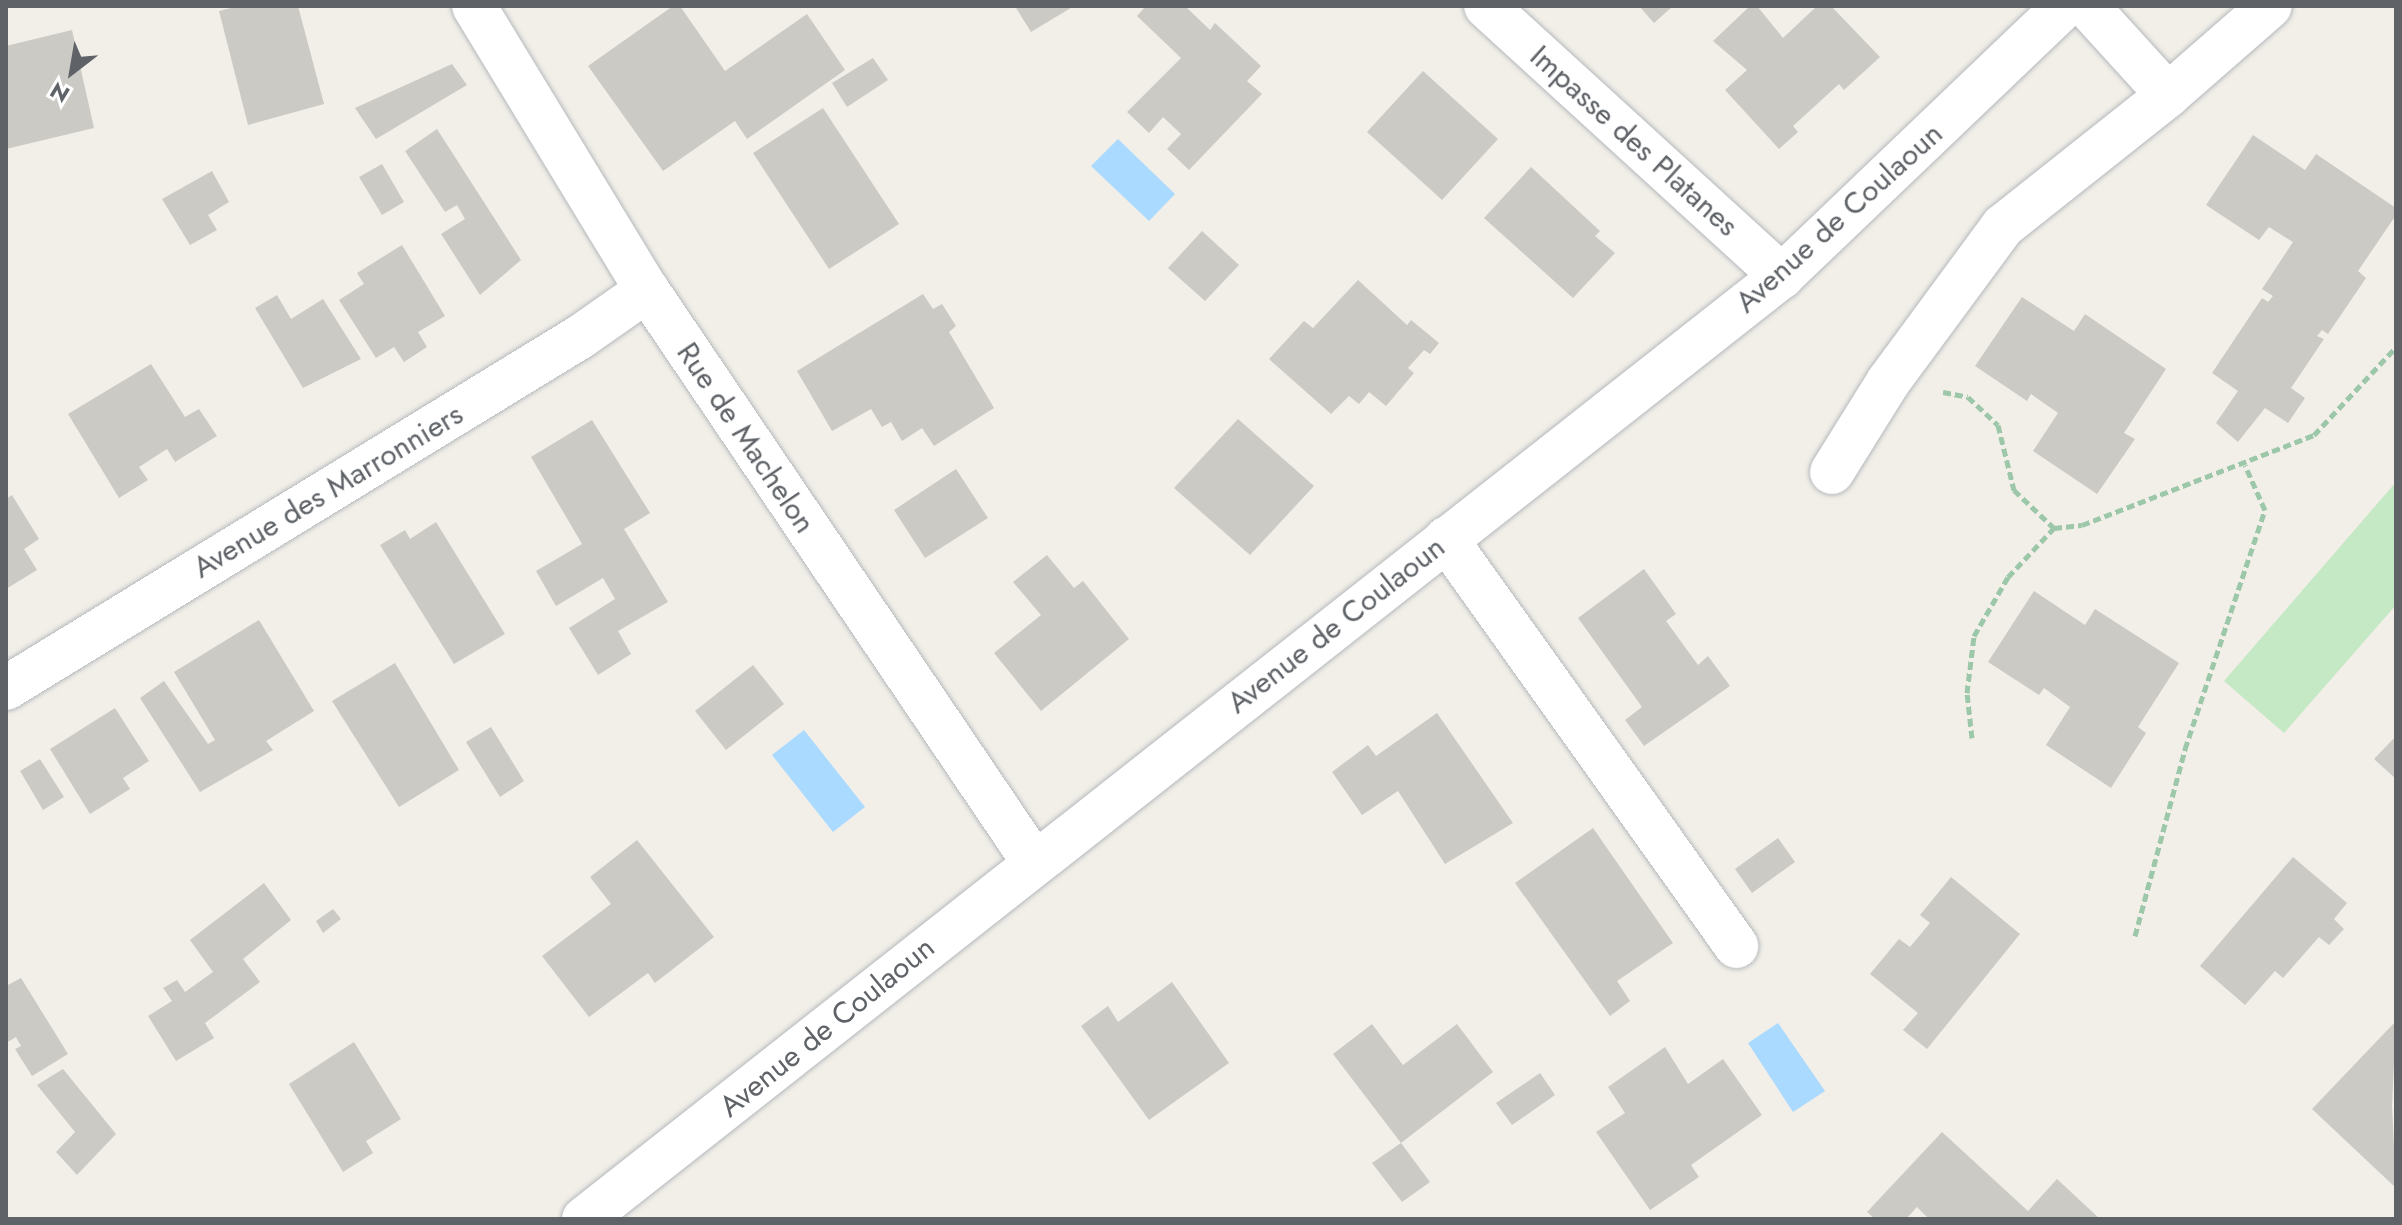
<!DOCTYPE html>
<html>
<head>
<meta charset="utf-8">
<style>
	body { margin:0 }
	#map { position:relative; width:2402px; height:1225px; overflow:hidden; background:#f1efe8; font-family:Jost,sans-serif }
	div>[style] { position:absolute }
	.green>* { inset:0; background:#c5e8c5 }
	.water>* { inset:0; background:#aadaff }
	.building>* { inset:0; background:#cccac5 }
	.path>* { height:5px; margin-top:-2.5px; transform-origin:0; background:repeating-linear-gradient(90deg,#9cc7a9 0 8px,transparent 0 12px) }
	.roads { filter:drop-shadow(0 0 2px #b5b8bc) drop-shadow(0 0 2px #b5b8bc) }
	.minor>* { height:44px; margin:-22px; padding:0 22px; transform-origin:22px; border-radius:22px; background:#fff }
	span { translate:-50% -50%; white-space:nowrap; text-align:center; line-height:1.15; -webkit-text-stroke:7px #fff; paint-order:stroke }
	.street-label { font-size:30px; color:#5f6368 }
	.frame { position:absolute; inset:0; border:8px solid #5f6368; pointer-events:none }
	.north { position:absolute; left:32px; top:32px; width:80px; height:80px; -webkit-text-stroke:6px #fff; paint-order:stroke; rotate:211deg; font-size:22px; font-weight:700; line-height:32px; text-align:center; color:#5f6368 }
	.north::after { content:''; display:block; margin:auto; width:28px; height:36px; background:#5f6368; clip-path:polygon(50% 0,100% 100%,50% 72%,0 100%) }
</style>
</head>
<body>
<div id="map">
	<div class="green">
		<i style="clip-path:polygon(2396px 482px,2396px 605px,2284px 733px,2224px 681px)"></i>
	</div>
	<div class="water">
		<i style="clip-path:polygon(1118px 139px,1175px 194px,1149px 221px,1091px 166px)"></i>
		<i style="clip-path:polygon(804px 730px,865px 807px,833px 832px,772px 755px)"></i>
		<i style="clip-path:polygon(1778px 1023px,1825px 1091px,1793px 1112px,1748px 1043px)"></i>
	</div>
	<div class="building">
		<i style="clip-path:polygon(239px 6px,298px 6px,324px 104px,248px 125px,219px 11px)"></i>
		<i style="clip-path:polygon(673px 6px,680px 6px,725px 71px,807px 14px,845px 70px,747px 139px,735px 121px,663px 171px,588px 66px)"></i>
		<i style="clip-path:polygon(1015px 6px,1074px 6px,1031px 32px)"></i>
		<i style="clip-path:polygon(1146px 6px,1185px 6px,1210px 30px,1215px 23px,1261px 66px,1247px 81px,1262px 94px,1189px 170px,1167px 149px,1181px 134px,1163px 117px,1149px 133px,1127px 112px,1181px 58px,1137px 16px)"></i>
		<i style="clip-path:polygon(1639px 6px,1673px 6px,1654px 23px)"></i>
		<i style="clip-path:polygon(1750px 6px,1757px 6px,1783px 38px,1817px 6px,1831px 6px,1880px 57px,1844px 90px,1839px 84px,1793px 126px,1798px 132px,1779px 149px,1725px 90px,1747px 70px,1713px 41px)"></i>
		<i style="clip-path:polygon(72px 30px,94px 128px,6px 149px,6px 46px)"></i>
		<i style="clip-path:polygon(873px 58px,888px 80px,847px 107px,832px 83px)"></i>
		<i style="clip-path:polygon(452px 64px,467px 85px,376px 139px,355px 108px)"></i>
		<i style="clip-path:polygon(1423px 71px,1498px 139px,1442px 200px,1367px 132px)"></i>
		<i style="clip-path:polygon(823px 108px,899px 224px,829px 269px,753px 153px)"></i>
		<i style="clip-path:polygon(437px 129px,521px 260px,480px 295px,441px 234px,465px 219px,457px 205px,445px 212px,405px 151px)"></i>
		<i style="clip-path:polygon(2253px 135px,2305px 170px,2316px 154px,2396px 208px,2396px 215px,2358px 271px,2366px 278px,2328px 334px,2322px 330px,2317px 336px,2324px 339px,2291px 388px,2305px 398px,2288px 423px,2265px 408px,2238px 442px,2216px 423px,2238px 391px,2212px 373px,2262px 298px,2268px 302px,2273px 296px,2262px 289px,2293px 242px,2269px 227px,2259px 240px,2206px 205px)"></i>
		<i style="clip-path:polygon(382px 164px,404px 202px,382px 215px,359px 177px)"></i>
		<i style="clip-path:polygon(1531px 167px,1600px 231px,1595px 236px,1615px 253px,1573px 298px,1484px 218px)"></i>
		<i style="clip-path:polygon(212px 171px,229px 202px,208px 215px,217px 230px,190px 245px,162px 199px)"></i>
		<i style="clip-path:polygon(1202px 231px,1239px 265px,1205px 301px,1168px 268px)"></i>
		<i style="clip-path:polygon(402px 245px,445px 316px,418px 332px,427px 347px,404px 362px,394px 347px,376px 358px,339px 300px,364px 284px,357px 273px)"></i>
		<i style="clip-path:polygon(1358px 280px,1407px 325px,1411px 320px,1439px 343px,1430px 354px,1424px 350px,1408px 368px,1414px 373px,1386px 406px,1369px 392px,1359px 404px,1349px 396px,1331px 414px,1269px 359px,1304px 321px,1313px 328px)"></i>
		<i style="clip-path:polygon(923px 294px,933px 309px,942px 304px,956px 326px,949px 332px,994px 408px,934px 446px,922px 428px,902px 441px,891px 422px,882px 427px,871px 409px,832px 431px,797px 371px)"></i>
		<i style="clip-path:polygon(277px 295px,291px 319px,323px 299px,361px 359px,303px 388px,255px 308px)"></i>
		<i style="clip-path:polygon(2022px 297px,2074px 331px,2085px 314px,2166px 369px,2124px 433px,2135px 439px,2097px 494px,2033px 451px,2058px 413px,2031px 394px,2027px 401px,1975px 366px)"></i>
		<i style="clip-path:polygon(151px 364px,185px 417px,199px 409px,217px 436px,175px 462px,167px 449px,139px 467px,148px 480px,119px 498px,68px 414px)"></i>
		<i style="clip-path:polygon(1238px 419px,1314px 486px,1250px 555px,1174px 488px)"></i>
		<i style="clip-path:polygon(592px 420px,650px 513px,624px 529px,668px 602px,618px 631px,631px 654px,598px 675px,569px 628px,615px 599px,603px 578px,556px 606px,536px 571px,582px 544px,531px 457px)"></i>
		<i style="clip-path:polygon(956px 469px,988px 518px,925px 558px,894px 510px)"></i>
		<i style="clip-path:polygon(12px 495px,39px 539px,24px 549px,37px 570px,6px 589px,6px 499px)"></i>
		<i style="clip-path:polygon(436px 522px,505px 634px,454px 664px,380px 545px,405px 530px,410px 539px)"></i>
		<i style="clip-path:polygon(1047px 555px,1074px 588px,1083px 581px,1129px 639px,1041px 711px,994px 653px,1041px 615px,1013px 582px)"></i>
		<i style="clip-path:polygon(1644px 569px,1676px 614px,1666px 621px,1698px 665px,1708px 656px,1730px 686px,1644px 746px,1625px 720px,1642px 707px,1578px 618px)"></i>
		<i style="clip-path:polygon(2034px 591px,2085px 625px,2095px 609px,2179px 663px,2138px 727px,2146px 733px,2111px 788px,2046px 745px,2070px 707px,2044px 688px,2039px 695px,1988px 662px)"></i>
		<i style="clip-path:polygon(259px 620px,314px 711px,266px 741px,273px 750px,200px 792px,140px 698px,164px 681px,208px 744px,215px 740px,174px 672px)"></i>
		<i style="clip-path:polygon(395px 663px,459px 770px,399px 807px,332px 701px)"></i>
		<i style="clip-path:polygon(753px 665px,784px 704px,726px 750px,695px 711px)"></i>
		<i style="clip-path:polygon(115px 708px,149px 761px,123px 778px,130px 789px,90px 814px,50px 749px)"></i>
		<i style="clip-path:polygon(1437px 713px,1513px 823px,1445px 864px,1398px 791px,1362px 815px,1332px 772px,1368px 745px,1376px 756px)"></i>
		<i style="clip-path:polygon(491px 727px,524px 781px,500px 797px,466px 742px)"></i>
		<i style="clip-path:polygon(2396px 736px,2396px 779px,2374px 759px)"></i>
		<i style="clip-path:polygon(40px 759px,64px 797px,43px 810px,20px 771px)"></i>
		<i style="clip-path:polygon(1593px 828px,1673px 943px,1617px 981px,1630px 1001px,1610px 1016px,1515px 883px)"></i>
		<i style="clip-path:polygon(1778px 838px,1795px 862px,1752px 893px,1735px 869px)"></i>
		<i style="clip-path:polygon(637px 840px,714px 937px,655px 983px,648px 973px,589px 1017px,542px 956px,611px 904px,590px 877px)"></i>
		<i style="clip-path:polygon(2293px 857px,2347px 903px,2334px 919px,2344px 929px,2329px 945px,2319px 937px,2283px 978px,2275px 971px,2245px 1005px,2200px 966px)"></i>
		<i style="clip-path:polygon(1951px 877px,2020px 934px,1927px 1049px,1903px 1030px,1918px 1013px,1870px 974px,1899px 939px,1910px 947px,1930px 923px,1920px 915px)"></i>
		<i style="clip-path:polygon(264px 883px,291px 920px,243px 959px,260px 982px,205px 1023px,214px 1038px,176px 1061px,148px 1016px,172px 1001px,163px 988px,177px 980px,185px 992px,213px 972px,190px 940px)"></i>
		<i style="clip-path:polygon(333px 909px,341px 919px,323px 933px,316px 921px)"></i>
		<i style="clip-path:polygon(21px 978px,68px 1054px,32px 1076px,15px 1049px,21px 1046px,16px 1037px,6px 1043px,6px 986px)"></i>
		<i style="clip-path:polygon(1172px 982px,1229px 1063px,1149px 1120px,1081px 1026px,1108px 1006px,1118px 1022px)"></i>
		<i style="clip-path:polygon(2396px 1021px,2392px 1106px,2396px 1188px,2312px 1109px)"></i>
		<i style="clip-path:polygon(1372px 1024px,1403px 1065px,1457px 1024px,1493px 1072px,1401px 1143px,1333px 1054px)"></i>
		<i style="clip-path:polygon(354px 1042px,401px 1119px,366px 1141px,373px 1153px,343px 1172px,289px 1084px)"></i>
		<i style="clip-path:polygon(1665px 1047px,1688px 1084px,1723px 1059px,1762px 1115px,1691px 1165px,1699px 1177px,1650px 1210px,1596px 1132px,1625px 1113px,1608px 1087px)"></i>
		<i style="clip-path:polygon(63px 1069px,116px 1134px,77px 1175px,56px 1152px,75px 1132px,37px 1085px)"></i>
		<i style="clip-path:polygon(1540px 1073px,1555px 1095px,1512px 1125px,1496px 1103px)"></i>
		<i style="clip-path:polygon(1942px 1132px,2028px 1211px,2057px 1179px,2100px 1219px,1929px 1219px,1917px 1207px,1906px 1219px,1875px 1219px,1867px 1212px)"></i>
		<i style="clip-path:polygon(1401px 1143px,1430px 1182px,1402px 1202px,1372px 1163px)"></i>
	</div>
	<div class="path">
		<i style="left:1943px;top:392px;width:25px;rotate:11deg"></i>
		<i style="left:1968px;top:397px;width:41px;rotate:43deg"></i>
		<i style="left:1998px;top:425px;width:67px;rotate:76.2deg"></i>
		<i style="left:2014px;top:490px;width:55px;rotate:43.5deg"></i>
		<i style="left:2054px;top:528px;width:28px;rotate:-6deg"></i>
		<i style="left:2082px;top:525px;width:249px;rotate:-21.2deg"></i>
		<i style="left:2314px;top:435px;width:120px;rotate:-47deg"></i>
		<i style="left:1972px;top:738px;width:45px;rotate:-96.3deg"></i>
		<i style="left:1967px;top:693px;width:57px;rotate:-83deg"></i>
		<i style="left:1974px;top:636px;width:68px;rotate:-60deg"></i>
		<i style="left:2008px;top:577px;width:67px;rotate:-46.8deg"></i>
		<i style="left:2135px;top:936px;width:194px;rotate:-75deg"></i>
		<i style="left:2185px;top:749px;width:252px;rotate:-71.5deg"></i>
		<i style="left:2265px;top:510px;width:49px;rotate:-114deg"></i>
	</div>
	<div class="roads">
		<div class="minor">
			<i style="left:474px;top:6px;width:333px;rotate:58.7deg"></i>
			<i style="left:647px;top:290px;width:689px;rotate:55.94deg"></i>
			<i style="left:1486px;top:6px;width:401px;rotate:42.4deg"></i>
			<i style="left:2087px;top:6px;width:120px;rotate:47.7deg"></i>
			<i style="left:1832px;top:472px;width:106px;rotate:-58.1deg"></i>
			<i style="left:1888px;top:382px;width:194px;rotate:-53.6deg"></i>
			<i style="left:2003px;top:226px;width:211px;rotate:-38.4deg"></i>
			<i style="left:2168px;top:95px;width:135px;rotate:-41.1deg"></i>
			<i style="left:1446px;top:539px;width:500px;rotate:54.5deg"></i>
			<i style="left:6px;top:688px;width:673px;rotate:-31.45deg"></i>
			<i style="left:580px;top:337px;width:82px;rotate:-35deg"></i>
			<i style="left:584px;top:1219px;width:1525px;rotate:-38.21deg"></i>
			<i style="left:1782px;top:276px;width:391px;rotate:-43.7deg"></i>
		</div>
	</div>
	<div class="street-label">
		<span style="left:1634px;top:141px;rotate:42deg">Impasse des Platanes</span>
		<span style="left:1839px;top:218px;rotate:-42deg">Avenue de Coulaoun</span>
		<span style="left:746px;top:438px;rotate:56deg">Rue de Machelon</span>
		<span style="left:328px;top:491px;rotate:-31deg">Avenue des Marronniers</span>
		<span style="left:1336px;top:625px;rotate:-38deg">Avenue de Coulaoun</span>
		<span style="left:827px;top:1027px;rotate:-39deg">Avenue de Coulaoun</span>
	</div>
	<div class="frame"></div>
	<div class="north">N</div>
</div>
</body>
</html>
